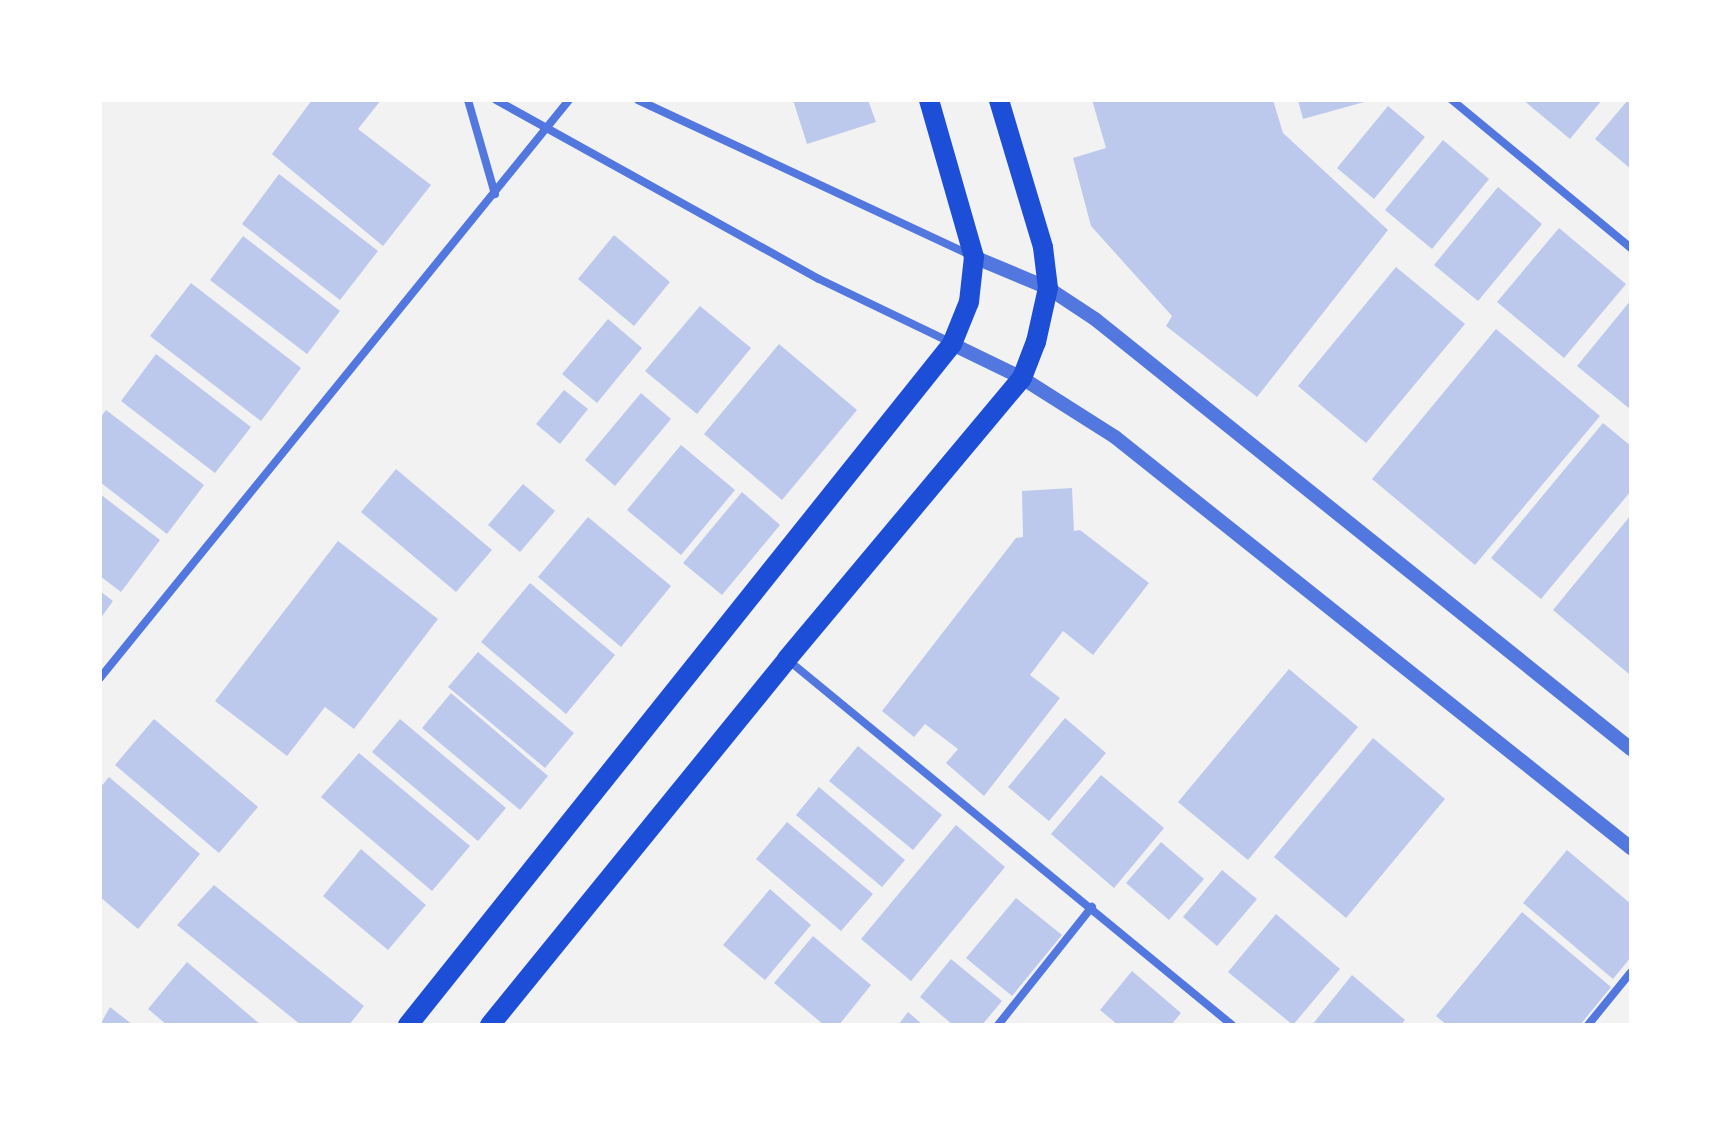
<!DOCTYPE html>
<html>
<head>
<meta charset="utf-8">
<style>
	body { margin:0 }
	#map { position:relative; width:1731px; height:1125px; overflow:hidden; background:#f2f2f2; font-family:"IBM Plex Serif",serif }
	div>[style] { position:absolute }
	.building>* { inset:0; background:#bdc9ec }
	.minor>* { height:8px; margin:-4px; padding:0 4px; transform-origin:4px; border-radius:4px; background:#5277de }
	.tertiary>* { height:14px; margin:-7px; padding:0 7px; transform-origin:7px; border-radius:7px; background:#5277de }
	.primary>* { height:20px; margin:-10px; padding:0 10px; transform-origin:10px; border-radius:10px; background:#1d4ed8 }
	span { translate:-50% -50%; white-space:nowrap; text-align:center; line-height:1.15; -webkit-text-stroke:6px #fff; paint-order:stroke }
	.frame { position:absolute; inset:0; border:102px solid #fff; pointer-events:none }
</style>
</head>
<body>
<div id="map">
	<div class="building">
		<i style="clip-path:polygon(312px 100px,381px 100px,358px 129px,431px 185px,383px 246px,272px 154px)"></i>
		<i style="clip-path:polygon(793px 100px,868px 100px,876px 122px,807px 144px)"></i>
		<i style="clip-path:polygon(1092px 100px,1273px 100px,1283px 133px,1388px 230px,1257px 397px,1166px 326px,1172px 316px,1091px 226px,1073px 158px,1106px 148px)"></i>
		<i style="clip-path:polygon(1298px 100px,1368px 100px,1368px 101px,1303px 119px)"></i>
		<i style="clip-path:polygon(1523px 100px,1602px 100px,1570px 139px)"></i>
		<i style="clip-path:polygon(1628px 100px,1631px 100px,1631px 169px,1595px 139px)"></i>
		<i style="clip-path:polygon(1388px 106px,1425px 137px,1374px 199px,1337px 168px)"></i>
		<i style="clip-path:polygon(1443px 140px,1489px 179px,1432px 249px,1385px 210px)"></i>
		<i style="clip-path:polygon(279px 174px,378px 251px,340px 300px,242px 224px)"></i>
		<i style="clip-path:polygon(1498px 187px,1542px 224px,1478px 301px,1434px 265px)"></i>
		<i style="clip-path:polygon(1559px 228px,1626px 284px,1564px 358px,1497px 302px)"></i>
		<i style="clip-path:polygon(614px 235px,670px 282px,634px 326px,578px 279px)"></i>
		<i style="clip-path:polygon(243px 236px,340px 311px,307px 354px,210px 280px)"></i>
		<i style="clip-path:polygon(1396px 267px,1465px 324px,1366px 443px,1298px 386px)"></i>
		<i style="clip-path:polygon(191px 283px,301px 368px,261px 421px,150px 336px)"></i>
		<i style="clip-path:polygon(1631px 300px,1631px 407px,1630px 409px,1577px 366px)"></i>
		<i style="clip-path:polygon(700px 306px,751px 348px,697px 414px,645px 371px)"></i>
		<i style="clip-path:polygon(608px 319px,642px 348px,597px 403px,562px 374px)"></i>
		<i style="clip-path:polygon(1496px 329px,1600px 416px,1475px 565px,1372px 479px)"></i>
		<i style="clip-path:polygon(779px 344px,857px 410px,782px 500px,704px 434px)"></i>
		<i style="clip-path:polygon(156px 354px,251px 427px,215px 473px,121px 401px)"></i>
		<i style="clip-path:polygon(564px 390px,588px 409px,560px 444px,536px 424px)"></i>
		<i style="clip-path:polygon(641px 393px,671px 419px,615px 486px,585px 460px)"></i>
		<i style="clip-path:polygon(106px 410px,204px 485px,167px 534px,100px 482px,100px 418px)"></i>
		<i style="clip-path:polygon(1603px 423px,1631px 446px,1631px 491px,1541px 599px,1491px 558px)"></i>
		<i style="clip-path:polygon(681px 445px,735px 490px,681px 555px,627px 510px)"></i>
		<i style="clip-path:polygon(396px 469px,492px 550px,456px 592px,361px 512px)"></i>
		<i style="clip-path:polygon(523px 484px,555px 511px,520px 552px,488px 525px)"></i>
		<i style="clip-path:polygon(1072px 488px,1074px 531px,1080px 530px,1149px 583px,1093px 655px,1063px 631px,1030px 675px,1060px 698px,984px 796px,946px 763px,958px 749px,925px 724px,914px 737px,882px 711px,1016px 538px,1023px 537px,1022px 491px)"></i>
		<i style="clip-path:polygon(742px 492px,780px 525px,722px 595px,683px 563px)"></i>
		<i style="clip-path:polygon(100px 494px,160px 540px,121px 592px,100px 576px)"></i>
		<i style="clip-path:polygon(1631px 515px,1631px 671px,1629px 674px,1553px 610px)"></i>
		<i style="clip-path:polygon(588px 517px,671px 586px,621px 647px,538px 577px)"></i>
		<i style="clip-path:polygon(338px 541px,438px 619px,354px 729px,325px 707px,287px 756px,215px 701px)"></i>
		<i style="clip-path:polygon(530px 583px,615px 655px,566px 714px,481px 642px)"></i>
		<i style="clip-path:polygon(100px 591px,113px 601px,100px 619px)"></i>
		<i style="clip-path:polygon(478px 652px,574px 733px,545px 768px,448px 687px)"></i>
		<i style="clip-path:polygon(1289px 669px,1358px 727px,1248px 860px,1178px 802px)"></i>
		<i style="clip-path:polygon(451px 693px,548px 776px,520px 810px,422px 728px)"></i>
		<i style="clip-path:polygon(1065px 718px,1106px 753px,1049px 821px,1008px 787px)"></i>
		<i style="clip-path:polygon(154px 719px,258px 807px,219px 853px,115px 765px)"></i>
		<i style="clip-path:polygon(400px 719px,506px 808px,478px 841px,372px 752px)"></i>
		<i style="clip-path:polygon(1373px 738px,1445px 799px,1346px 918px,1274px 857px)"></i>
		<i style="clip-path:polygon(858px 746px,942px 815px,913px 850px,829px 781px)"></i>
		<i style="clip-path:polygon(359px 753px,470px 846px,432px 891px,321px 797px)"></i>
		<i style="clip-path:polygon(1101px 775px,1164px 828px,1114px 888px,1051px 834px)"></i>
		<i style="clip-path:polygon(109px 777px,200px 854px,138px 929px,100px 897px,100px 788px)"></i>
		<i style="clip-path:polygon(819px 787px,905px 860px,882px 887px,796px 815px)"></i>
		<i style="clip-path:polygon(787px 822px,873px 894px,841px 931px,756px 859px)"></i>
		<i style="clip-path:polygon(956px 825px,1005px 867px,911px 981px,861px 939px)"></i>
		<i style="clip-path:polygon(1161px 842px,1204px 879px,1169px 920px,1126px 883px)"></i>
		<i style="clip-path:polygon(361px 849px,426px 905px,388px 950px,323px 896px)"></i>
		<i style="clip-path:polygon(1567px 850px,1631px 904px,1631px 957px,1613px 979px,1523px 903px)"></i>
		<i style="clip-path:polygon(1222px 870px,1257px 899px,1217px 946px,1183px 917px)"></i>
		<i style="clip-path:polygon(214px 885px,364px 1006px,349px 1025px,301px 1025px,177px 925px)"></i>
		<i style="clip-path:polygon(770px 889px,811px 925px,765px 980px,723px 945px)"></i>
		<i style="clip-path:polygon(1016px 898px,1062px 935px,1012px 996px,966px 958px)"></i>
		<i style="clip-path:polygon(1522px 912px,1611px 987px,1580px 1025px,1447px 1025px,1436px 1016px)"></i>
		<i style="clip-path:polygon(1276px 914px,1340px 969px,1293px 1025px,1228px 972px)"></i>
		<i style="clip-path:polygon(813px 936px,871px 985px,839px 1025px,824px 1025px,774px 983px)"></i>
		<i style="clip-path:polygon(951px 959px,1002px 1001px,982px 1025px,953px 1025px,920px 997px)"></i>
		<i style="clip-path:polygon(187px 962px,261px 1025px,167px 1025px,148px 1009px)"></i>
		<i style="clip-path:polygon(1132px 971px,1181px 1013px,1171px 1025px,1118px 1025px,1100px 1010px)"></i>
		<i style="clip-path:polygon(1352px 975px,1405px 1020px,1401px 1025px,1312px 1025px)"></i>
		<i style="clip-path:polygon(110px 1007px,133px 1025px,100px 1025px)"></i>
		<i style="clip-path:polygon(908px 1012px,923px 1025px,898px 1025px)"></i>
	</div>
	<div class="minor">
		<i style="left:468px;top:100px;width:98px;rotate:74deg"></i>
		<i style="left:496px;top:100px;width:369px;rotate:29deg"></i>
		<i style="left:819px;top:279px;width:148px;rotate:25.7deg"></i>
		<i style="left:638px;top:100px;width:367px;rotate:25deg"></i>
		<i style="left:1452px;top:100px;width:232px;rotate:39.6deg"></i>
		<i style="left:788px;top:660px;width:575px;rotate:39.42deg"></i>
		<i style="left:100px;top:678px;width:744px;rotate:-50.94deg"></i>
		<i style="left:998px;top:1025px;width:151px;rotate:-51.5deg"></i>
		<i style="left:1588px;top:1025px;width:68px;rotate:-50.9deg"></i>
	</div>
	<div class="tertiary">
		<i style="left:974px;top:257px;width:80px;rotate:22.7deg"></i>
		<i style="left:1048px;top:288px;width:56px;rotate:33.4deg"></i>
		<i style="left:1095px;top:319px;width:687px;rotate:38.74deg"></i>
		<i style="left:952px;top:344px;width:78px;rotate:25.9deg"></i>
		<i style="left:1022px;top:378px;width:110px;rotate:32.4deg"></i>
		<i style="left:1115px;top:437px;width:660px;rotate:38.54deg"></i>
	</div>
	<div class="primary">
		<i style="left:408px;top:1025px;width:872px;rotate:-51.38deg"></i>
		<i style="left:952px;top:344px;width:45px;rotate:-68deg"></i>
		<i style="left:969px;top:302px;width:45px;rotate:-83.7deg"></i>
		<i style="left:974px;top:257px;width:163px;rotate:-106deg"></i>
		<i style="left:490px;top:1025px;width:471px;rotate:-50.9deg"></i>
		<i style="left:787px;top:659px;width:366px;rotate:-50.1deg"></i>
		<i style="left:1022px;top:378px;width:39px;rotate:-69deg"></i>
		<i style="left:1036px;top:342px;width:55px;rotate:-77.5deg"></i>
		<i style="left:1048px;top:288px;width:41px;rotate:-97deg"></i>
		<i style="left:1043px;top:247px;width:153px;rotate:-106.7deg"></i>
	</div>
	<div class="frame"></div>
</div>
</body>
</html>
